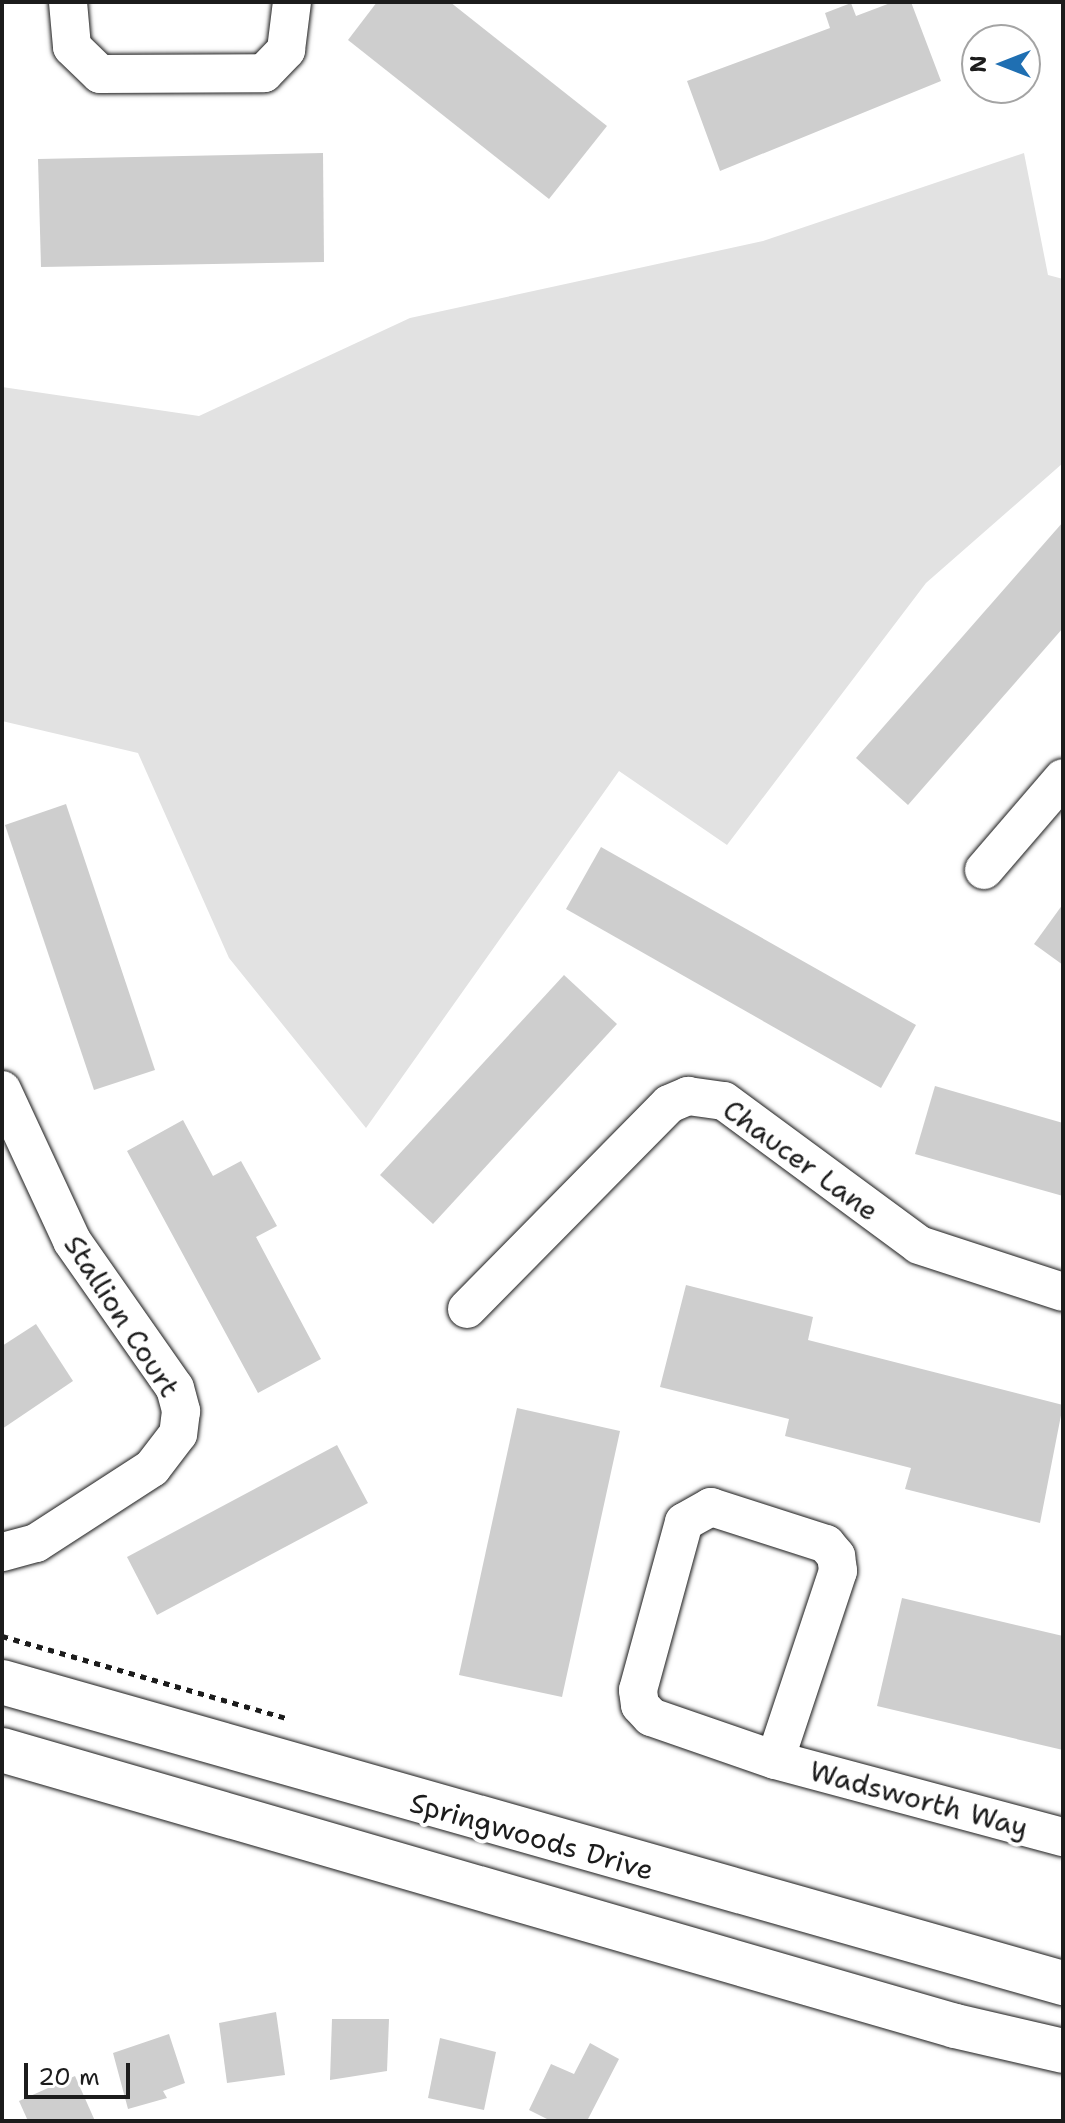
<!DOCTYPE html>
<html>
<head>
<meta charset="utf-8">
<style>
	body { margin:0 }
	#map { position:relative; width:1065px; height:2123px; overflow:hidden; background:#fff; font-family:"Shantell Sans",sans-serif }
	div>[style] { position:absolute }
	.green>* { inset:0; background:#e2e2e2 }
	.building>* { inset:0; background:#cecece }
	.path>* { height:5px; margin-top:-2.5px; transform-origin:0; background:repeating-linear-gradient(90deg,#1c1c1c 0 6px,transparent 0 12px) }
	.roads { filter:drop-shadow(0 0 2px #1c1c1c) drop-shadow(0 0 2px #1c1c1c) }
	.street>* { height:38px; margin:-19px; padding:0 19px; transform-origin:19px; border-radius:19px; background:#fff }
	.secondary>* { height:44px; margin:-22px; padding:0 22px; transform-origin:22px; border-radius:22px; background:#fff }
	span { translate:-50% -50%; white-space:nowrap; text-align:center; line-height:1.15; -webkit-text-stroke:8px #fff; paint-order:stroke }
	.street-label { font-size:28px; color:#1c1c1c }
	.frame { position:absolute; inset:0; border:4px solid #1c1c1c; pointer-events:none }
	.north { position:absolute; left:961px; top:24px; width:80px; height:80px; box-sizing:border-box; background:#fff; border:2px solid #a4a4a4; border-radius:50%; rotate:270deg; font-size:22px; font-weight:700; line-height:32px; text-align:center; color:#1c1c1c }
	.north::after { content:''; display:block; margin:auto; width:28px; height:36px; background:#1f6fb2; clip-path:polygon(50% 0,100% 100%,50% 72%,0 100%) }
	.scale { position:absolute; left:24px; top:2063px; width:106px; height:36px; box-sizing:border-box; border:4px solid #1c1c1c; border-top:0; padding-left:10px; font-size:24px; line-height:28px; white-space:nowrap; color:#1c1c1c; -webkit-text-stroke:6px #fff; paint-order:stroke }
</style>
</head>
<body>
<div id="map">
	<div class="green">
		<i style="clip-path:polygon(1024px 153px,1048px 275px,1063px 279px,1063px 463px,926px 583px,727px 845px,619px 771px,366px 1128px,229px 958px,138px 753px,2px 721px,2px 387px,199px 416px,410px 318px,763px 241px)"></i>
	</div>
	<div class="building">
		<i style="clip-path:polygon(377px 2px,450px 2px,607px 126px,549px 199px,348px 40px)"></i>
		<i style="clip-path:polygon(893px 2px,911px 2px,941px 81px,720px 171px,687px 81px,830px 28px,825px 13px,851px 3px,856px 16px)"></i>
		<i style="clip-path:polygon(323px 153px,324px 262px,41px 267px,38px 159px)"></i>
		<i style="clip-path:polygon(1063px 522px,1063px 628px,908px 805px,856px 758px)"></i>
		<i style="clip-path:polygon(66px 804px,155px 1070px,94px 1090px,5px 825px)"></i>
		<i style="clip-path:polygon(601px 847px,916px 1025px,881px 1088px,566px 909px)"></i>
		<i style="clip-path:polygon(1063px 904px,1063px 965px,1034px 944px)"></i>
		<i style="clip-path:polygon(564px 975px,617px 1024px,433px 1224px,380px 1175px)"></i>
		<i style="clip-path:polygon(935px 1086px,1063px 1123px,1063px 1196px,915px 1154px)"></i>
		<i style="clip-path:polygon(183px 1120px,213px 1176px,241px 1161px,277px 1226px,256px 1237px,321px 1359px,258px 1393px,127px 1151px)"></i>
		<i style="clip-path:polygon(686px 1285px,813px 1317px,808px 1340px,1063px 1405px,1040px 1523px,905px 1489px,911px 1468px,785px 1436px,789px 1419px,660px 1387px)"></i>
		<i style="clip-path:polygon(36px 1324px,73px 1381px,2px 1429px,2px 1346px)"></i>
		<i style="clip-path:polygon(517px 1408px,620px 1431px,562px 1697px,459px 1675px)"></i>
		<i style="clip-path:polygon(337px 1445px,368px 1503px,157px 1615px,127px 1557px)"></i>
		<i style="clip-path:polygon(902px 1598px,1063px 1636px,1063px 1750px,877px 1706px)"></i>
		<i style="clip-path:polygon(276px 2012px,285px 2075px,227px 2083px,219px 2023px)"></i>
		<i style="clip-path:polygon(332px 2019px,389px 2019px,387px 2071px,330px 2080px)"></i>
		<i style="clip-path:polygon(169px 2034px,185px 2083px,163px 2091px,167px 2098px,128px 2109px,113px 2053px)"></i>
		<i style="clip-path:polygon(440px 2038px,496px 2052px,484px 2110px,428px 2098px)"></i>
		<i style="clip-path:polygon(590px 2043px,619px 2059px,587px 2121px,551px 2121px,529px 2110px,551px 2064px,574px 2074px)"></i>
		<i style="clip-path:polygon(75px 2076px,95px 2121px,28px 2121px,19px 2101px)"></i>
	</div>
	<div class="path">
		<i style="left:2px;top:1636px;width:299px;rotate:16.1deg"></i>
	</div>
	<div class="roads">
		<div class="street">
			<i style="left:68px;top:2px;width:45px;rotate:84.9deg"></i>
			<i style="left:72px;top:47px;width:39px;rotate:44deg"></i>
			<i style="left:100px;top:74px;width:164px;rotate:-0.3deg"></i>
			<i style="left:264px;top:73px;width:32px;rotate:-46deg"></i>
			<i style="left:286px;top:50px;width:48px;rotate:-82.9deg"></i>
			<i style="left:984px;top:870px;width:121px;rotate:-49.3deg"></i>
			<i style="left:2px;top:1090px;width:166px;rotate:65.1deg"></i>
			<i style="left:72px;top:1241px;width:179px;rotate:55deg"></i>
			<i style="left:175px;top:1388px;width:24px;rotate:75deg"></i>
			<i style="left:181px;top:1411px;width:23px;rotate:97deg"></i>
			<i style="left:178px;top:1434px;width:43px;rotate:127.4deg"></i>
			<i style="left:152px;top:1468px;width:138px;rotate:147.1deg"></i>
			<i style="left:36px;top:1543px;width:35px;rotate:165deg"></i>
			<i style="left:467px;top:1309px;width:288px;rotate:-45.4deg"></i>
			<i style="left:669px;top:1104px;width:21px;rotate:-23deg"></i>
			<i style="left:688px;top:1096px;width:36px;rotate:8deg"></i>
			<i style="left:724px;top:1101px;width:242px;rotate:36.4deg"></i>
			<i style="left:919px;top:1245px;width:151px;rotate:18.1deg"></i>
			<i style="left:711px;top:1507px;width:121px;rotate:17.8deg"></i>
			<i style="left:826px;top:1544px;width:16px;rotate:50deg"></i>
			<i style="left:836px;top:1556px;width:15px;rotate:82deg"></i>
			<i style="left:838px;top:1571px;width:199px;rotate:108.4deg"></i>
			<i style="left:775px;top:1760px;width:131px;rotate:-160.9deg"></i>
			<i style="left:651px;top:1717px;width:16px;rotate:-133deg"></i>
			<i style="left:640px;top:1705px;width:15px;rotate:-98deg"></i>
			<i style="left:638px;top:1690px;width:174px;rotate:-74.7deg"></i>
			<i style="left:684px;top:1522px;width:31px;rotate:-29deg"></i>
			<i style="left:775px;top:1760px;width:298px;rotate:15deg"></i>
		</div>
		<div class="secondary">
			<i style="left:2px;top:1682px;width:1103px;rotate:15.84deg"></i>
			<i style="left:2px;top:1750px;width:992px;rotate:16.15deg"></i>
			<i style="left:955px;top:2026px;width:111px;rotate:13deg"></i>
		</div>
	</div>
	<div class="street-label">
		<span style="left:801px;top:1160px;rotate:36deg">Chaucer Lane</span>
		<span style="left:122px;top:1316px;rotate:57deg">Stallion Court</span>
		<span style="left:919px;top:1799px;rotate:15deg">Wadsworth Way</span>
		<span style="left:532px;top:1836px;rotate:16deg">Springwoods Drive</span>
	</div>
	<div class="frame"></div>
	<div class="north">N</div>
	<div class="scale">20 m</div>
</div>
</body>
</html>
